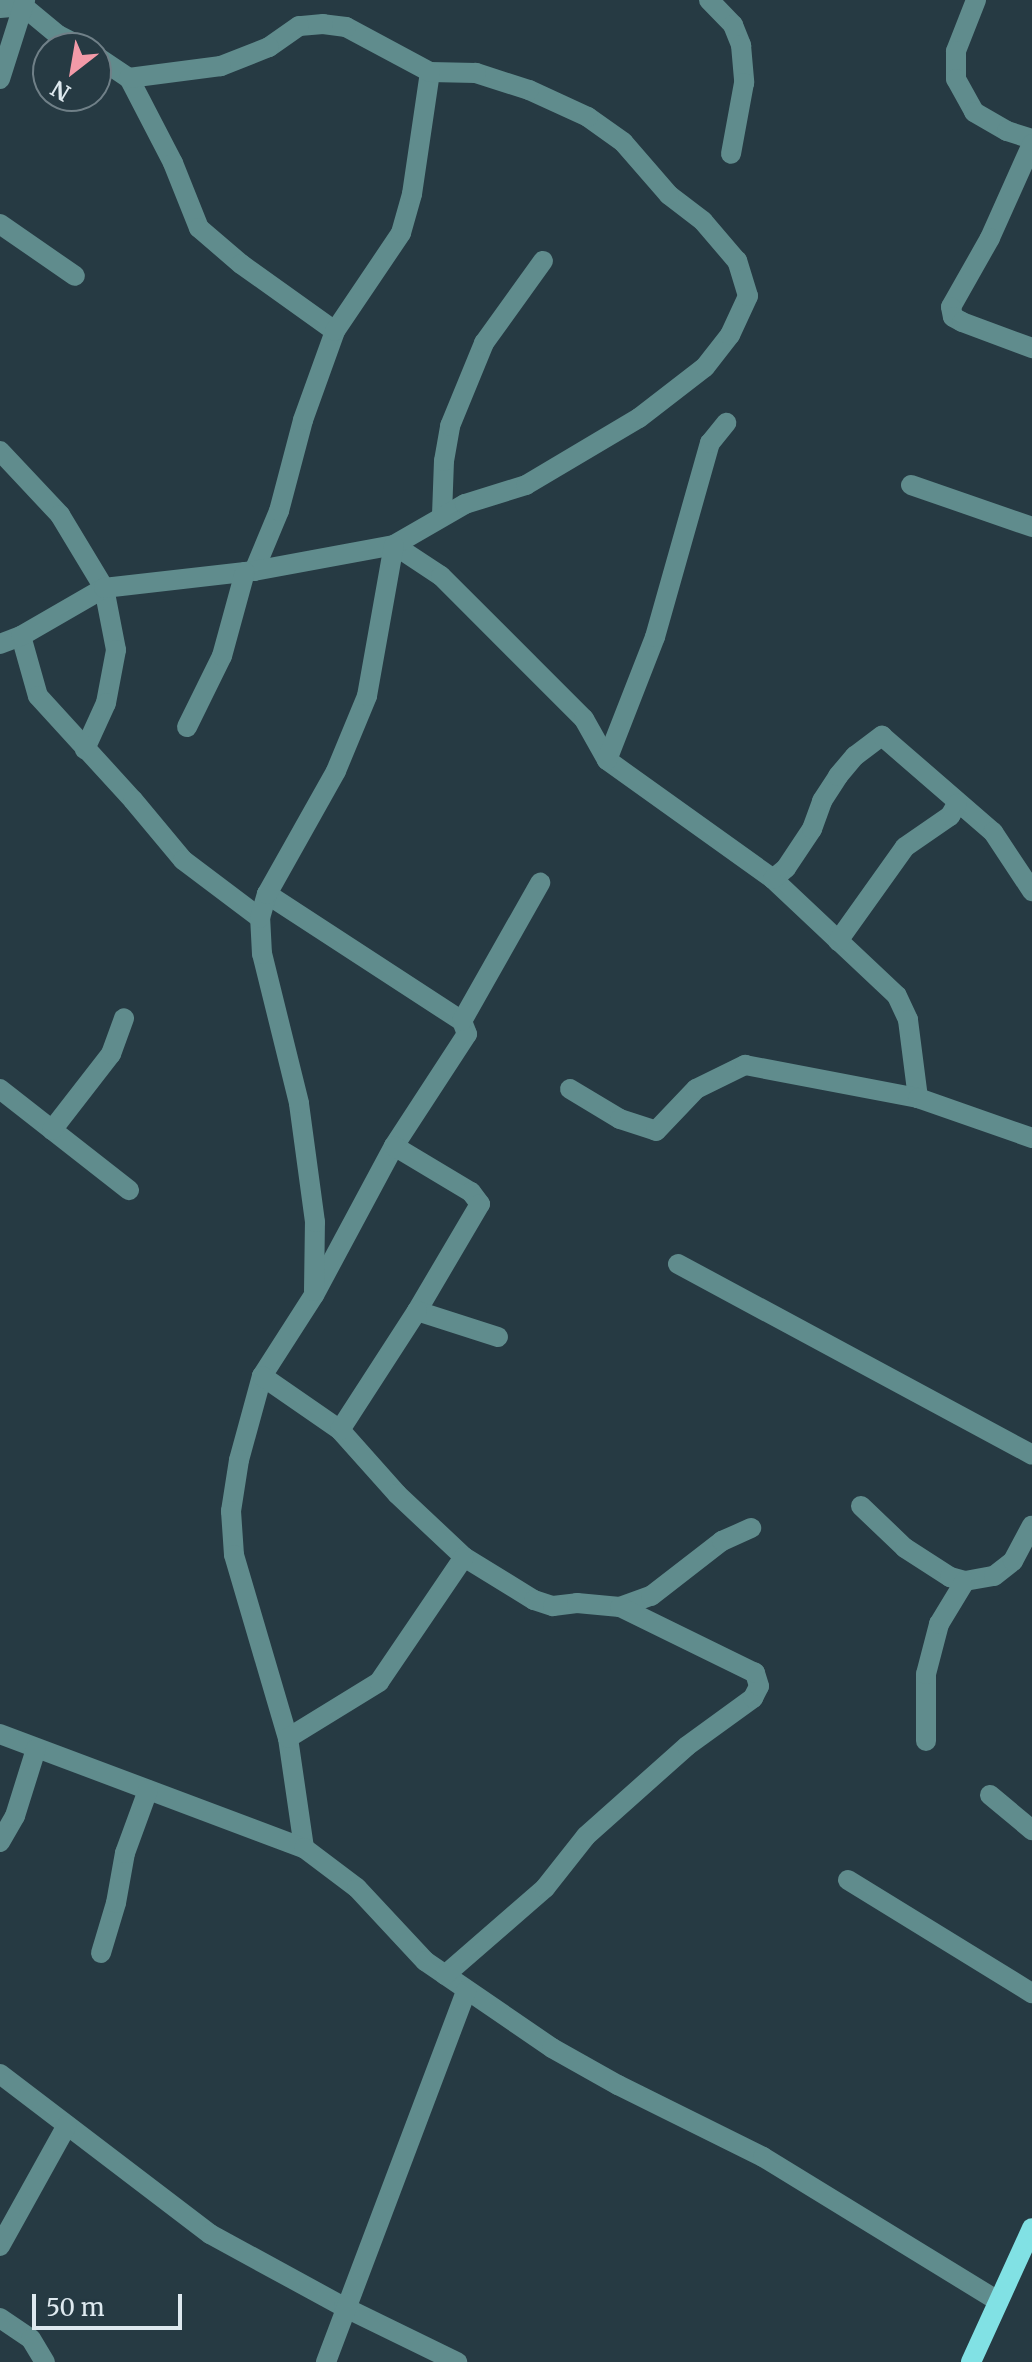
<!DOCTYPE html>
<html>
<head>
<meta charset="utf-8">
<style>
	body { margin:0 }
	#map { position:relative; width:1032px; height:2362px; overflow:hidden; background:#263a43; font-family:Merriweather,serif }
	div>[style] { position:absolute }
	.minor>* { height:20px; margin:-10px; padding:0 10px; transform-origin:10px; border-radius:10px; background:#608c8d }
	.major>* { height:20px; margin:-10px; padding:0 10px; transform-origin:10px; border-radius:10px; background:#81e1e4 }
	span { translate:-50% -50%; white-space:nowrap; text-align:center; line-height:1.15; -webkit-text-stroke:8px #263a43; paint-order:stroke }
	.north { position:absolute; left:32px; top:32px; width:80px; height:80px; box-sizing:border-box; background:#263a43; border:2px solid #708088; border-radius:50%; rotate:211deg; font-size:22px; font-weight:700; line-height:32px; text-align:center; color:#dee9ef }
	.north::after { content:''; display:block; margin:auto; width:28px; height:36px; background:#f39aa8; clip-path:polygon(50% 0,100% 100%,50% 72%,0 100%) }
	.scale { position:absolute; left:32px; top:2294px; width:150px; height:36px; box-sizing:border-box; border:4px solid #dee9ef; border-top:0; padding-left:10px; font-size:24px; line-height:28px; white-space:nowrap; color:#dee9ef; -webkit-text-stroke:6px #263a43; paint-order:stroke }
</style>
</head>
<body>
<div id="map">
	<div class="minor">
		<i style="left:709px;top:0;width:35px;rotate:46deg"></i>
		<i style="left:733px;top:25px;width:22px;rotate:68deg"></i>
		<i style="left:741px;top:45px;width:38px;rotate:85deg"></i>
		<i style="left:744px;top:83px;width:72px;rotate:100.4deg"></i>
		<i style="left:976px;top:0;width:55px;rotate:111.4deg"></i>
		<i style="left:956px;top:51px;width:28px;rotate:90deg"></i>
		<i style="left:956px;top:79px;width:38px;rotate:61deg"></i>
		<i style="left:974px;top:112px;width:38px;rotate:30deg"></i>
		<i style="left:1007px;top:131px;width:26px;rotate:18deg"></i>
		<i style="left:0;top:8px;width:23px;rotate:-5deg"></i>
		<i style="left:23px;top:6px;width:45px;rotate:39.6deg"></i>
		<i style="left:58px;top:35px;width:28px;rotate:27deg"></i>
		<i style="left:96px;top:56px;width:40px;rotate:34deg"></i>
		<i style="left:129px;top:78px;width:96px;rotate:62.6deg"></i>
		<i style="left:173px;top:163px;width:70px;rotate:68.2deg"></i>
		<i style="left:199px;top:228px;width:55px;rotate:40.6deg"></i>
		<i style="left:241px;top:264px;width:115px;rotate:35.5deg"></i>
		<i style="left:0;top:79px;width:83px;rotate:-72.4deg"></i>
		<i style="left:1032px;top:144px;width:103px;rotate:114.1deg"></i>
		<i style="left:990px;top:238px;width:79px;rotate:119.5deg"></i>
		<i style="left:951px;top:307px;width:10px;rotate:79deg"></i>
		<i style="left:953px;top:317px;width:10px;rotate:29deg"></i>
		<i style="left:962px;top:322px;width:75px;rotate:20.4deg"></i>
		<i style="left:0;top:224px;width:91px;rotate:34.7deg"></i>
		<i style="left:0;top:451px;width:88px;rotate:46.8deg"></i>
		<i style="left:60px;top:515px;width:85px;rotate:58.9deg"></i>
		<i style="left:104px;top:588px;width:63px;rotate:79deg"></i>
		<i style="left:116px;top:650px;width:54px;rotate:100.7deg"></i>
		<i style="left:106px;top:703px;width:51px;rotate:114.5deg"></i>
		<i style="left:911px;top:485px;width:128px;rotate:19.1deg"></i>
		<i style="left:442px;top:515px;width:54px;rotate:-87.9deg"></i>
		<i style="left:444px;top:461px;width:36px;rotate:-80deg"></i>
		<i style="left:450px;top:426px;width:90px;rotate:-67.7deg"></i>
		<i style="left:484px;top:343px;width:101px;rotate:-54.3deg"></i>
		<i style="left:394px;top:545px;width:56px;rotate:33.4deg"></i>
		<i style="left:441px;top:576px;width:202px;rotate:45deg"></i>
		<i style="left:584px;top:719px;width:47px;rotate:60.7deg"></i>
		<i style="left:607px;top:760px;width:204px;rotate:35.6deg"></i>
		<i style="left:773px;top:879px;width:170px;rotate:43.3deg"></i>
		<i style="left:897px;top:996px;width:26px;rotate:65deg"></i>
		<i style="left:908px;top:1020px;width:79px;rotate:82.7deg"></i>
		<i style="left:254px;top:571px;width:65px;rotate:-67.4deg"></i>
		<i style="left:279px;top:511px;width:94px;rotate:-75.2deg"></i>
		<i style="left:303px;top:420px;width:95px;rotate:-70.2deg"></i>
		<i style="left:335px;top:331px;width:118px;rotate:-56deg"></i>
		<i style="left:401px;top:233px;width:41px;rotate:-74.2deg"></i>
		<i style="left:412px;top:194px;width:123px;rotate:-81.6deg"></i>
		<i style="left:21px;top:636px;width:62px;rotate:74.2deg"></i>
		<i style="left:38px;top:696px;width:141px;rotate:47.6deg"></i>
		<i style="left:133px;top:800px;width:78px;rotate:50.2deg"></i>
		<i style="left:183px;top:860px;width:96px;rotate:37deg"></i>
		<i style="left:0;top:644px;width:22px;rotate:-21deg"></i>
		<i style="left:21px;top:636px;width:96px;rotate:-30deg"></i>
		<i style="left:104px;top:588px;width:151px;rotate:-6.5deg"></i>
		<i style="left:254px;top:571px;width:142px;rotate:-10.5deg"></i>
		<i style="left:394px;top:545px;width:82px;rotate:-30deg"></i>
		<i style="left:465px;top:504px;width:64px;rotate:-17.3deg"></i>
		<i style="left:526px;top:485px;width:131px;rotate:-30.7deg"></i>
		<i style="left:639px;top:418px;width:83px;rotate:-37.7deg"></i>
		<i style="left:705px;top:367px;width:41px;rotate:-52deg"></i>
		<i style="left:730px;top:335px;width:43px;rotate:-65.2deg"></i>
		<i style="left:748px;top:296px;width:37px;rotate:-107deg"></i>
		<i style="left:737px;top:261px;width:52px;rotate:-130.4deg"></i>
		<i style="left:703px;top:221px;width:43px;rotate:-142.6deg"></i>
		<i style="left:669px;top:195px;width:70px;rotate:-131deg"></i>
		<i style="left:623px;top:142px;width:43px;rotate:-144.5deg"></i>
		<i style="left:588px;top:117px;width:65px;rotate:-155.4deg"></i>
		<i style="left:529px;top:90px;width:56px;rotate:-162.2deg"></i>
		<i style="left:476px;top:73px;width:46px;rotate:-178.8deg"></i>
		<i style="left:430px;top:72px;width:95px;rotate:-151.8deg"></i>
		<i style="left:346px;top:27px;width:23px;rotate:-173deg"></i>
		<i style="left:323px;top:24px;width:24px;rotate:175deg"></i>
		<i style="left:299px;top:26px;width:37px;rotate:145deg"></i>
		<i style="left:269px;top:47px;width:52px;rotate:158.4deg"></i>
		<i style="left:221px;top:66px;width:93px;rotate:172.6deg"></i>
		<i style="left:187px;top:727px;width:79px;rotate:-63.8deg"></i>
		<i style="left:222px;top:656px;width:87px;rotate:-74.7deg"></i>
		<i style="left:607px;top:760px;width:132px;rotate:-68.7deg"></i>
		<i style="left:655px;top:637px;width:202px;rotate:-74.2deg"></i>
		<i style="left:710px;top:443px;width:26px;rotate:-51deg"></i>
		<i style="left:773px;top:879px;width:17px;rotate:-40deg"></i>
		<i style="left:786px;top:868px;width:47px;rotate:-56.3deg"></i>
		<i style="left:812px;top:829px;width:30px;rotate:-70deg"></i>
		<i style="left:822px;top:801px;width:30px;rotate:-57deg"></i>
		<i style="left:838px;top:776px;width:26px;rotate:-50deg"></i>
		<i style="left:855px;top:756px;width:34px;rotate:-37deg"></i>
		<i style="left:882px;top:736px;width:147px;rotate:40.9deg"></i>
		<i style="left:993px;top:832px;width:71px;rotate:56.5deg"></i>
		<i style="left:267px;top:894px;width:233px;rotate:33.1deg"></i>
		<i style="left:462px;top:1021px;width:14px;rotate:69deg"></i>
		<i style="left:467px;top:1034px;width:134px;rotate:123.1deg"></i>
		<i style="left:394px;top:1146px;width:169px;rotate:118.2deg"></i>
		<i style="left:314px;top:1295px;width:96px;rotate:122.7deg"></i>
		<i style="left:262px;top:1376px;width:87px;rotate:105.3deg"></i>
		<i style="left:239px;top:1460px;width:52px;rotate:98.9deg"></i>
		<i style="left:231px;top:1511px;width:44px;rotate:86.1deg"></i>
		<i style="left:234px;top:1555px;width:191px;rotate:73.6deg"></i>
		<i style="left:288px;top:1738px;width:111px;rotate:81.7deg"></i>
		<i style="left:838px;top:941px;width:115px;rotate:-54.5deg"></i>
		<i style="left:905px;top:847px;width:55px;rotate:-34.6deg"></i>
		<i style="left:950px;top:816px;width:14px;rotate:-60deg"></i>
		<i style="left:462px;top:1021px;width:159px;rotate:-60.5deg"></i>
		<i style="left:0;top:1089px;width:164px;rotate:38.1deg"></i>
		<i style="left:570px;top:1089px;width:58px;rotate:31deg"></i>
		<i style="left:620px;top:1119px;width:38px;rotate:18deg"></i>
		<i style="left:656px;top:1131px;width:58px;rotate:-46.4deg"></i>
		<i style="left:696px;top:1089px;width:55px;rotate:-26.1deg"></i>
		<i style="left:745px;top:1065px;width:176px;rotate:10.8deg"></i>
		<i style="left:918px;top:1098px;width:121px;rotate:19.3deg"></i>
		<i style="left:52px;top:1130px;width:96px;rotate:-52.2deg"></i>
		<i style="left:111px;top:1054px;width:38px;rotate:-70deg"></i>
		<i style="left:394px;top:1146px;width:90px;rotate:30.9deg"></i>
		<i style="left:471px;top:1192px;width:15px;rotate:53deg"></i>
		<i style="left:480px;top:1204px;width:124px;rotate:120.5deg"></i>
		<i style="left:417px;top:1311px;width:85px;rotate:17.8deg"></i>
		<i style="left:678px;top:1264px;width:402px;rotate:28.3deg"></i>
		<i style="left:314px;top:1291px;width:69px;rotate:-89.2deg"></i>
		<i style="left:315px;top:1222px;width:120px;rotate:-97.7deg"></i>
		<i style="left:299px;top:1103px;width:154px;rotate:-103.9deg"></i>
		<i style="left:262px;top:954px;width:36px;rotate:-93deg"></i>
		<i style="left:260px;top:918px;width:25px;rotate:-74deg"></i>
		<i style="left:267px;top:894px;width:141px;rotate:-60.7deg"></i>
		<i style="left:336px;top:771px;width:81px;rotate:-67.5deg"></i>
		<i style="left:367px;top:696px;width:153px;rotate:-79.9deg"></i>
		<i style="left:262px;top:1376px;width:95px;rotate:34.7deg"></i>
		<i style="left:340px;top:1430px;width:86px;rotate:48.3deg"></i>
		<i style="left:397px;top:1494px;width:92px;rotate:43.2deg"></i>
		<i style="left:464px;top:1557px;width:82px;rotate:31.6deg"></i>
		<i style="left:534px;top:1600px;width:20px;rotate:18deg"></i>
		<i style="left:553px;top:1606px;width:24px;rotate:-7deg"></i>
		<i style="left:577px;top:1603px;width:43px;rotate:5.3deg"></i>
		<i style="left:620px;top:1607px;width:33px;rotate:-20deg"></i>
		<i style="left:651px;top:1596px;width:90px;rotate:-37.8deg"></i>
		<i style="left:722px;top:1541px;width:32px;rotate:-24deg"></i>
		<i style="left:340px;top:1430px;width:142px;rotate:-57.1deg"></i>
		<i style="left:861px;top:1506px;width:61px;rotate:43.7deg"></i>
		<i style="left:905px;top:1548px;width:54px;rotate:32.8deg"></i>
		<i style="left:950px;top:1577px;width:16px;rotate:15deg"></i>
		<i style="left:965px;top:1581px;width:29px;rotate:-10deg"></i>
		<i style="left:994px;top:1576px;width:24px;rotate:-38deg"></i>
		<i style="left:1013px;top:1561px;width:40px;rotate:-62deg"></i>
		<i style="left:0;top:1734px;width:325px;rotate:20.6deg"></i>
		<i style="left:304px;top:1848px;width:66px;rotate:37deg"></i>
		<i style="left:357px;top:1888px;width:100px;rotate:47deg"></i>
		<i style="left:425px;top:1961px;width:154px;rotate:34.4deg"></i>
		<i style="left:552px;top:2048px;width:76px;rotate:29.3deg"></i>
		<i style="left:618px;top:2085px;width:162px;rotate:26.4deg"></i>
		<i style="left:763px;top:2157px;width:276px;rotate:31.5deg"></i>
		<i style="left:288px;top:1738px;width:107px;rotate:-31.6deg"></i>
		<i style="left:379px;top:1682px;width:151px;rotate:-55.8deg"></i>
		<i style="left:926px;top:1741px;width:67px;rotate:-90deg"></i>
		<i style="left:926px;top:1674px;width:52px;rotate:-75.4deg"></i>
		<i style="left:939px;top:1624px;width:50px;rotate:-58.8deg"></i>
		<i style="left:990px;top:1795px;width:55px;rotate:39.8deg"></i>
		<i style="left:0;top:1842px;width:30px;rotate:-60deg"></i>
		<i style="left:15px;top:1816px;width:70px;rotate:-72.6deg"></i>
		<i style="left:848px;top:1880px;width:216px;rotate:31.6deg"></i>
		<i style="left:101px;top:1953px;width:52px;rotate:-73.3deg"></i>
		<i style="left:116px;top:1903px;width:51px;rotate:-79.8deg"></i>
		<i style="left:125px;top:1853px;width:67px;rotate:-69.9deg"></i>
		<i style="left:445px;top:1975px;width:133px;rotate:-41deg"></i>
		<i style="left:545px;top:1888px;width:66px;rotate:-51.7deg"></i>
		<i style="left:586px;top:1836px;width:135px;rotate:-41.7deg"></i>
		<i style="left:687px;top:1746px;width:82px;rotate:-36deg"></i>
		<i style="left:753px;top:1698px;width:13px;rotate:-63deg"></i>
		<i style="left:759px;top:1686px;width:14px;rotate:-107deg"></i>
		<i style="left:755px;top:1673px;width:150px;rotate:-153.9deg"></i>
		<i style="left:0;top:2074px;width:264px;rotate:37.3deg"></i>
		<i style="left:210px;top:2234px;width:153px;rotate:28.6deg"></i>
		<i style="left:344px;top:2307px;width:126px;rotate:26deg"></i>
		<i style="left:0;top:2246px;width:138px;rotate:-61deg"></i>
		<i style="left:0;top:2318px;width:37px;rotate:34deg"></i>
		<i style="left:31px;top:2339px;width:27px;rotate:59deg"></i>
		<i style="left:326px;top:2362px;width:397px;rotate:-69.3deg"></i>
	</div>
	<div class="major">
		<i style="left:971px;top:2362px;width:147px;rotate:-65.5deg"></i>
	</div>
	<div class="north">N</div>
	<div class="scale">50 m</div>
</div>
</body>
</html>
